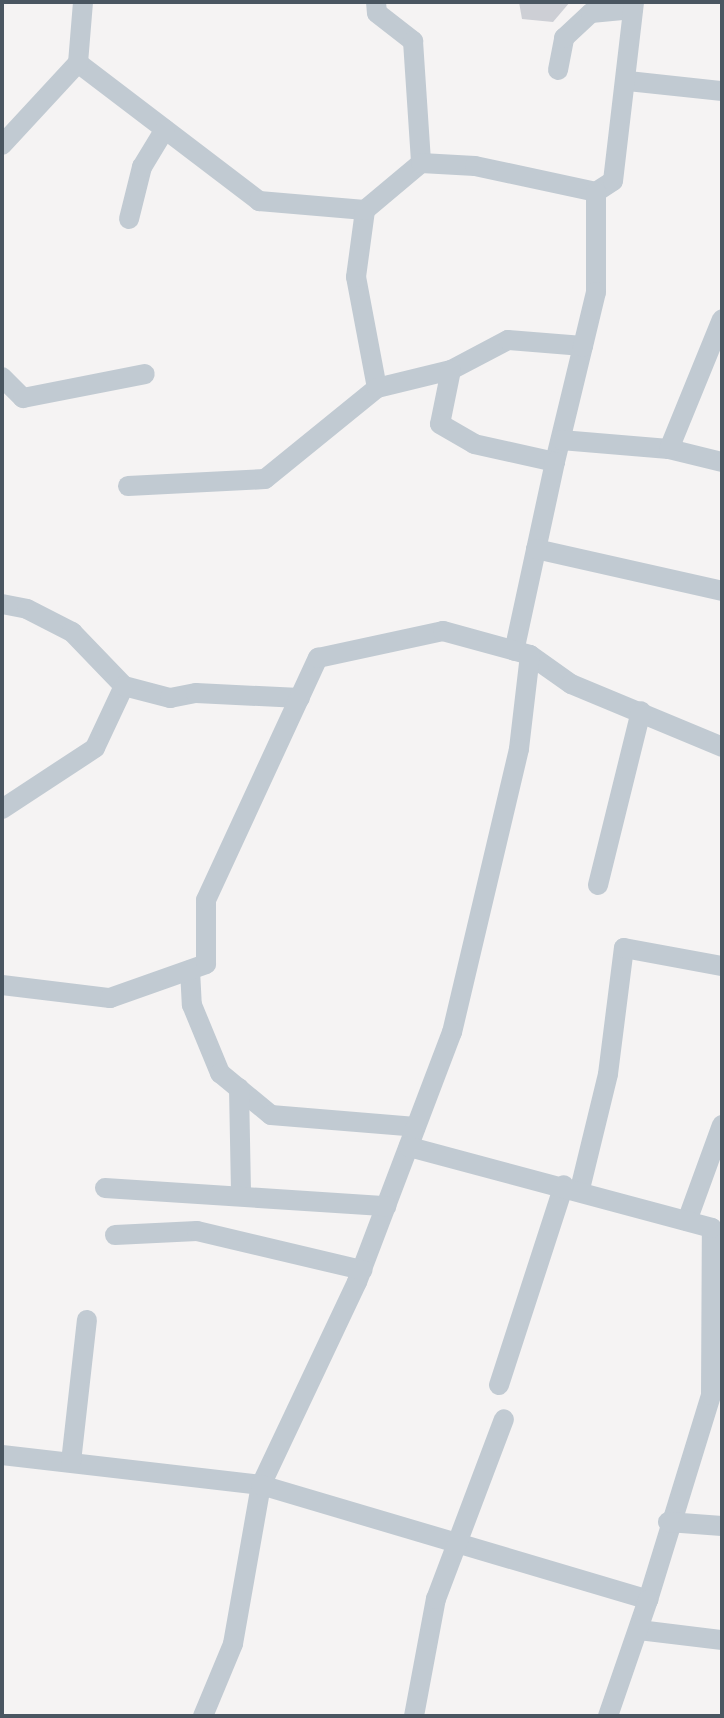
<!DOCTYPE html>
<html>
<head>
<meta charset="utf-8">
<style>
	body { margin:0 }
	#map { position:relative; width:724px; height:1718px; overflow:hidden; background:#f5f3f3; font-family:"Roboto Condensed",sans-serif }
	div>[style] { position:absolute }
	.building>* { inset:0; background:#cdcfd5 }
	.minor>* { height:20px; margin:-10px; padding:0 10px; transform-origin:10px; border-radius:10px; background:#c1cad2 }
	span { translate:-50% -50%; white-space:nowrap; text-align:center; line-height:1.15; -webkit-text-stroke:8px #fff; paint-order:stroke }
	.frame { position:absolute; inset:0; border:4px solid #4a5661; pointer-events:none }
</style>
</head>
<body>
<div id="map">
	<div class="building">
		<i style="clip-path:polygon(519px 2px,570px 2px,553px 22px,522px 19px)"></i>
	</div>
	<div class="minor">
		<i style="left:376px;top:2px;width:11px;rotate:85deg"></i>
		<i style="left:377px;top:13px;width:46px;rotate:37.9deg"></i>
		<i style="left:413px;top:41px;width:122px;rotate:86.2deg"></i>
		<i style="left:78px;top:63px;width:228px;rotate:37.3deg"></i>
		<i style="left:259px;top:201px;width:106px;rotate:4.9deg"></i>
		<i style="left:558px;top:70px;width:33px;rotate:-79deg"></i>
		<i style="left:564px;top:38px;width:37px;rotate:-43deg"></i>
		<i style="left:591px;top:13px;width:42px;rotate:-5.4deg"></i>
		<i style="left:628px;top:81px;width:95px;rotate:6.1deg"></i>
		<i style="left:2px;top:145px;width:112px;rotate:-47.2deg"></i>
		<i style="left:78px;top:63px;width:61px;rotate:-85.3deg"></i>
		<i style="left:596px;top:192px;width:20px;rotate:-33deg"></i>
		<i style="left:613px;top:181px;width:180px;rotate:-83.3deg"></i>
		<i style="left:129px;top:219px;width:54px;rotate:-76deg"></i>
		<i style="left:142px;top:167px;width:44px;rotate:-58.8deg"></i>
		<i style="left:451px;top:370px;width:64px;rotate:-27.8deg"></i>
		<i style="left:508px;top:340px;width:75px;rotate:4.6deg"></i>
		<i style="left:583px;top:346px;width:119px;rotate:103.6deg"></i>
		<i style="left:2px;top:377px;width:30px;rotate:45deg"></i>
		<i style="left:23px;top:398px;width:124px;rotate:-11.1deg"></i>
		<i style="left:377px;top:388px;width:113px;rotate:-100.7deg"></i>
		<i style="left:356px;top:277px;width:68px;rotate:-82.3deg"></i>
		<i style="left:365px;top:210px;width:73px;rotate:-40deg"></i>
		<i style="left:421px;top:163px;width:54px;rotate:3.2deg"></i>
		<i style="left:475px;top:166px;width:124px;rotate:12.1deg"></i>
		<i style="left:596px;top:192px;width:100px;rotate:90deg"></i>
		<i style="left:596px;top:292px;width:56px;rotate:103.5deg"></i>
		<i style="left:561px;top:440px;width:108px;rotate:4.8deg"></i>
		<i style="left:669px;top:449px;width:55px;rotate:13.8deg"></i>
		<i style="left:669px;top:449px;width:140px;rotate:-67.8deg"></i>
		<i style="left:128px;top:486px;width:137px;rotate:-2.9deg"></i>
		<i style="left:265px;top:479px;width:144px;rotate:-39.1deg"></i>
		<i style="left:377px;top:388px;width:76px;rotate:-13.7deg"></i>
		<i style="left:451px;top:370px;width:55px;rotate:101.5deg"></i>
		<i style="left:440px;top:424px;width:39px;rotate:30deg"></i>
		<i style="left:474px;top:444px;width:83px;rotate:12.5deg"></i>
		<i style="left:555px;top:462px;width:193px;rotate:102.2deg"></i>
		<i style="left:536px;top:549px;width:191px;rotate:12.7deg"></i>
		<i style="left:2px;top:604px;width:25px;rotate:11deg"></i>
		<i style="left:27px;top:609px;width:51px;rotate:27.1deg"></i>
		<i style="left:72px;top:632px;width:75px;rotate:46.1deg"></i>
		<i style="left:124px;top:686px;width:68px;rotate:115.1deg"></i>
		<i style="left:95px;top:748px;width:111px;rotate:146.7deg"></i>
		<i style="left:530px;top:655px;width:50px;rotate:35.3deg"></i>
		<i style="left:571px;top:684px;width:164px;rotate:22.6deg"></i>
		<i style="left:124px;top:686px;width:48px;rotate:14.6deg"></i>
		<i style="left:170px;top:698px;width:26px;rotate:-11deg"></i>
		<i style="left:196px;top:693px;width:104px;rotate:2.8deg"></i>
		<i style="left:598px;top:885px;width:179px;rotate:-76.1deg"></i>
		<i style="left:190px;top:970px;width:35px;rotate:87deg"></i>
		<i style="left:192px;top:1005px;width:74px;rotate:67.6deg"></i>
		<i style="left:220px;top:1073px;width:66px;rotate:39.5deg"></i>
		<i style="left:271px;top:1115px;width:145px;rotate:4.7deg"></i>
		<i style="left:2px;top:985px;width:109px;rotate:6.9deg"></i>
		<i style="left:110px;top:998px;width:102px;rotate:-19.5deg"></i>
		<i style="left:206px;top:964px;width:64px;rotate:-90deg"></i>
		<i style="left:206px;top:900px;width:267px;rotate:-65.2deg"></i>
		<i style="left:318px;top:658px;width:128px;rotate:-12.2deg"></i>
		<i style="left:443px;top:631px;width:90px;rotate:15.4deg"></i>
		<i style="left:530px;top:655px;width:95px;rotate:96.7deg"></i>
		<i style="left:519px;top:749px;width:291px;rotate:103.3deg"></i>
		<i style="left:452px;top:1032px;width:267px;rotate:110.8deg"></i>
		<i style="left:357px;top:1282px;width:225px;rotate:115.3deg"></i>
		<i style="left:261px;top:1485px;width:161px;rotate:100deg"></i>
		<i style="left:233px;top:1644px;width:78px;rotate:112.6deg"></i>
		<i style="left:239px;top:1088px;width:106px;rotate:88.9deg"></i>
		<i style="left:105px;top:1188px;width:282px;rotate:3.7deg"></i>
		<i style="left:580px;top:1189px;width:118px;rotate:-76.3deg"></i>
		<i style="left:608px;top:1074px;width:127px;rotate:-82.8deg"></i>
		<i style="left:624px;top:948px;width:100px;rotate:10.4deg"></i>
		<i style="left:687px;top:1221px;width:102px;rotate:-70deg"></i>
		<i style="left:115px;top:1235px;width:82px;rotate:-2.8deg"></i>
		<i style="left:197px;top:1231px;width:170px;rotate:13.3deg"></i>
		<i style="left:499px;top:1385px;width:210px;rotate:-72deg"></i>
		<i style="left:2px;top:1455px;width:261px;rotate:6.6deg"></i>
		<i style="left:261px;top:1485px;width:404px;rotate:16.5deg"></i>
		<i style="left:648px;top:1600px;width:214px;rotate:-72.9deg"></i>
		<i style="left:711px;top:1395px;width:167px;rotate:-89.7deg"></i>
		<i style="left:712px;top:1228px;width:314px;rotate:-165deg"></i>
		<i style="left:71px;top:1462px;width:143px;rotate:-83.6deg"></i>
		<i style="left:668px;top:1522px;width:54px;rotate:4.2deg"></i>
		<i style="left:639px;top:1630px;width:84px;rotate:6.9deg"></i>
		<i style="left:414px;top:1716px;width:119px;rotate:-79.4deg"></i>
		<i style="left:436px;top:1599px;width:192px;rotate:-69.3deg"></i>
		<i style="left:608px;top:1716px;width:123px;rotate:-71deg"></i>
	</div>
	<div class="frame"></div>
</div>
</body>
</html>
